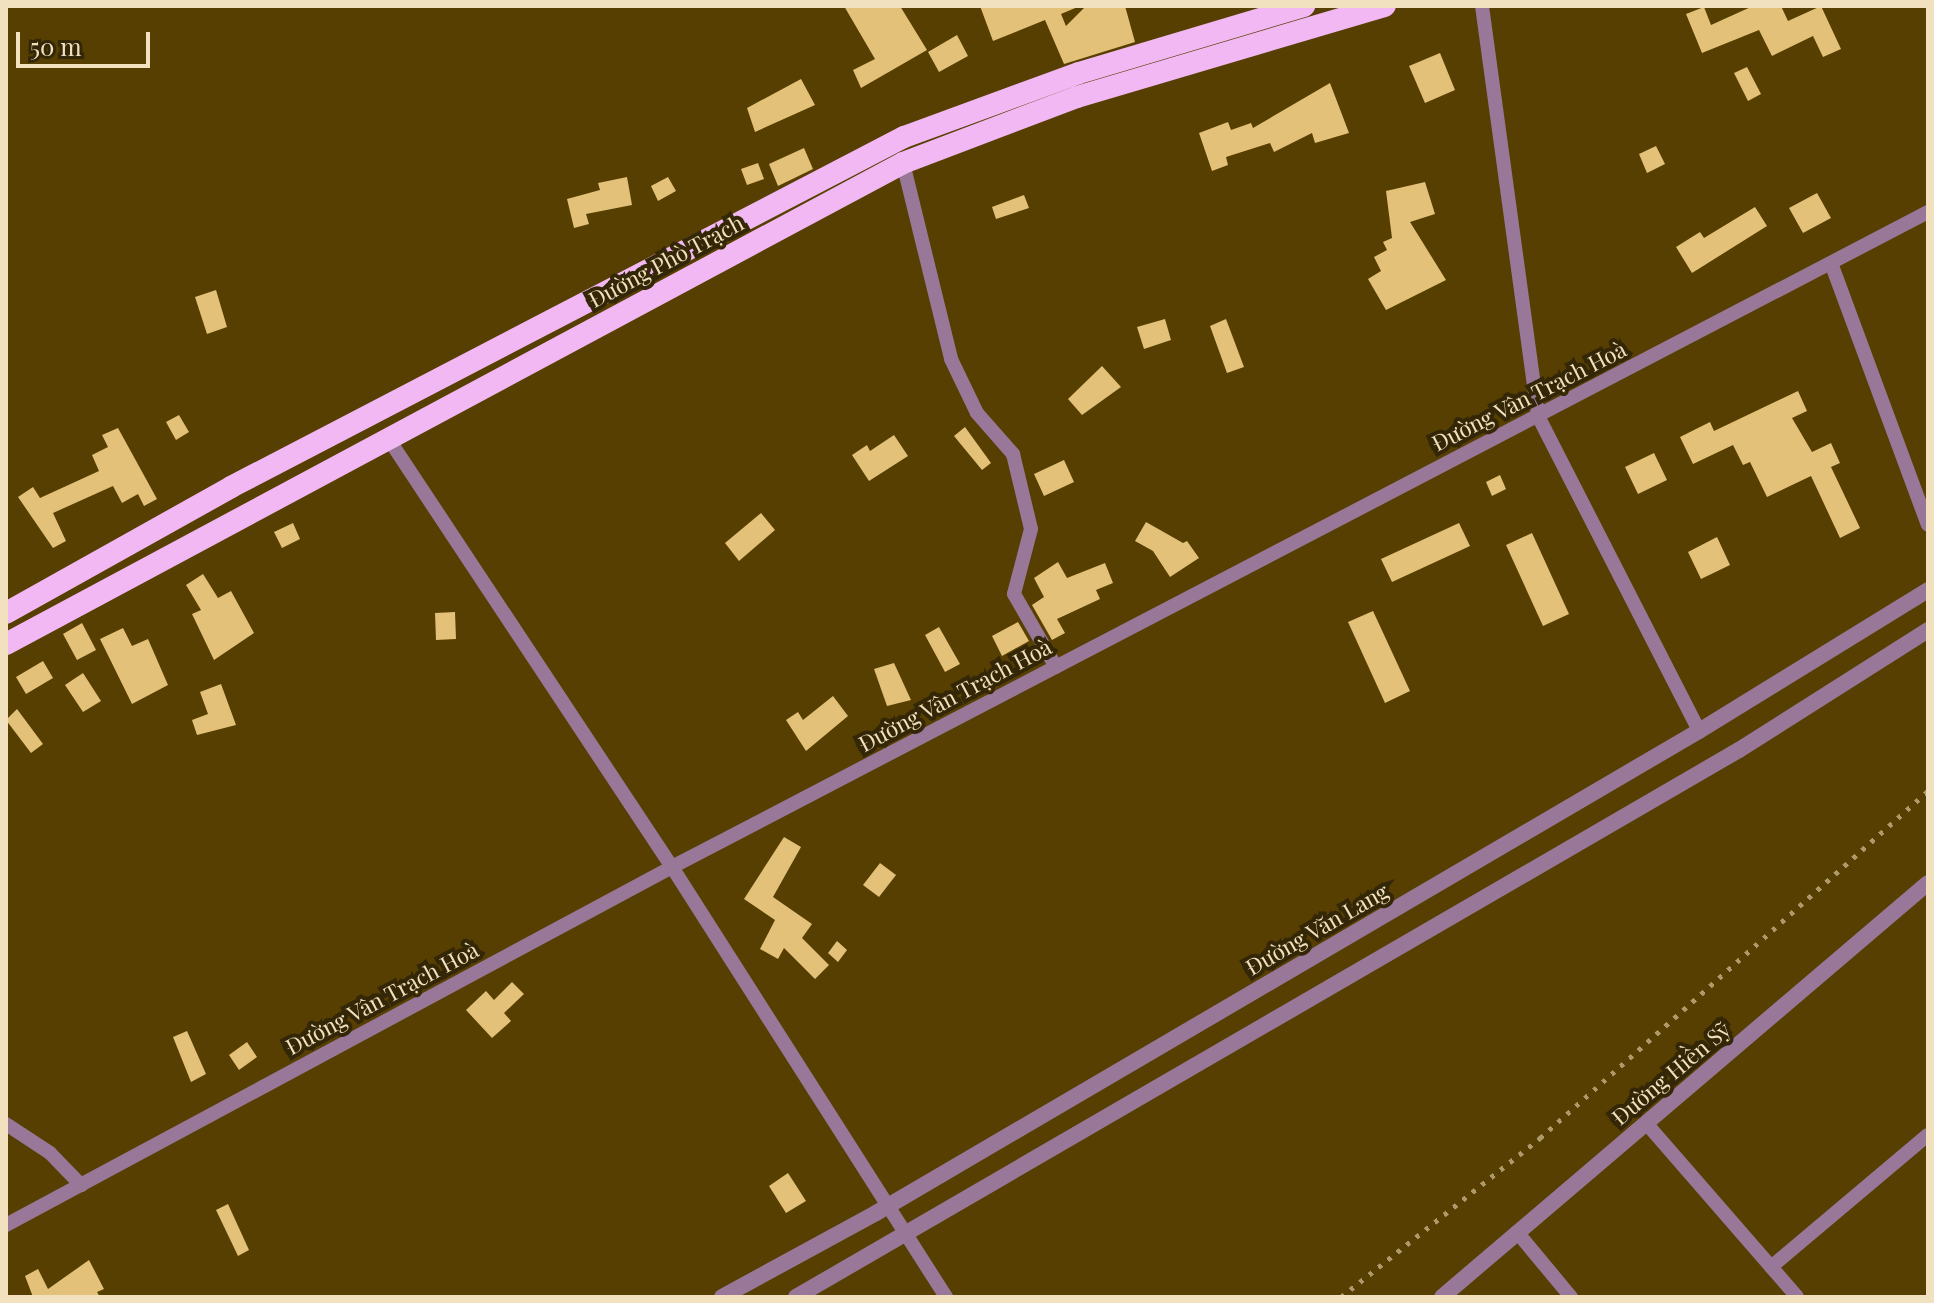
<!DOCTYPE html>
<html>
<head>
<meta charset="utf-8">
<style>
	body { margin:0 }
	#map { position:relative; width:1934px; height:1303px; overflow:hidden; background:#563f00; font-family:"Playfair Display",serif }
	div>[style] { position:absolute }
	.building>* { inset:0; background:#e3c178 }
	.minor>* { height:14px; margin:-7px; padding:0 7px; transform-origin:7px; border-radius:7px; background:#987799 }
	.tertiary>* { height:16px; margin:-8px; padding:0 8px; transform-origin:8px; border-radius:8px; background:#987799 }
	.trunk>* { height:22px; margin:-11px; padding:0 11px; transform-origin:11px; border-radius:11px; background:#f2b8f4 }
	.rail>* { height:5px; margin-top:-2.5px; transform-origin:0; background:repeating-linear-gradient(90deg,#ad996a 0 4px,transparent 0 12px) }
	span { translate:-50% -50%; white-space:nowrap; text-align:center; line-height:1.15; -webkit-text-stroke:8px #342707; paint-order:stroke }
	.street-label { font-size:22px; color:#f2e1be }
	.frame { position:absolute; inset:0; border:8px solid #f2e1be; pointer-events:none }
	.scale { position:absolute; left:16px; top:32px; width:134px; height:36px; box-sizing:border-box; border:4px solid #f2e1be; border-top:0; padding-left:10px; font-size:24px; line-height:28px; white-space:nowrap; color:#f2e1be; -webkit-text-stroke:6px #342707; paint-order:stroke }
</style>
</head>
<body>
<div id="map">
	<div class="building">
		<i style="clip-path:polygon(844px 6px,900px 6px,927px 50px,861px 88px,853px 70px,875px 59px)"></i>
		<i style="clip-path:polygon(980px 6px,1080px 6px,1061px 14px,1066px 26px,1086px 6px,1125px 6px,1135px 42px,1064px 64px,1045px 20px,993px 41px)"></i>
		<i style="clip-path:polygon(1753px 6px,1781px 6px,1788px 21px,1821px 6px,1841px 49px,1823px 57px,1813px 36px,1772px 56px,1759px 30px,1702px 53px,1686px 14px,1704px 7px,1711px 25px)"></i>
		<i style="clip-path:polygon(957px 35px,968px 56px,939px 72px,928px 52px)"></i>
		<i style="clip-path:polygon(1440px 53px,1455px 90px,1425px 103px,1409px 66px)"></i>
		<i style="clip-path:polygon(1747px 67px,1761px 94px,1748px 101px,1734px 73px)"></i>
		<i style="clip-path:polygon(801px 79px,815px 105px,755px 132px,747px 108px)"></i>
		<i style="clip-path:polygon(1330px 83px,1349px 133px,1315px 143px,1312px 133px,1274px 152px,1270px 143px,1226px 157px,1228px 165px,1212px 171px,1199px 133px,1228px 122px,1231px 130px,1251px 123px,1253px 128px)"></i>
		<i style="clip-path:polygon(1656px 146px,1665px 164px,1647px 173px,1639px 154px)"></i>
		<i style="clip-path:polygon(804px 148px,813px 169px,778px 186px,769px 164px)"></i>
		<i style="clip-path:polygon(758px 163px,764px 179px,747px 185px,741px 169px)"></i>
		<i style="clip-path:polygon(627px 177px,632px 205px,586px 214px,589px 224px,574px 228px,567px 199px,600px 190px,598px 183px)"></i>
		<i style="clip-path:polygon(668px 177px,676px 191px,658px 201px,651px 186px)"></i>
		<i style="clip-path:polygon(1425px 182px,1435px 214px,1410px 222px,1446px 280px,1386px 310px,1368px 279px,1381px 271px,1374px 257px,1387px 250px,1383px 242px,1392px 238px,1386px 191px)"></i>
		<i style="clip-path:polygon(1817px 193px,1831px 218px,1803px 233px,1789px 208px)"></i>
		<i style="clip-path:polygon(1024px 195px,1029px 208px,996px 219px,992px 207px)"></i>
		<i style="clip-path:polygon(1755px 207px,1767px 226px,1692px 273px,1676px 247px,1700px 232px,1704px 238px)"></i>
		<i style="clip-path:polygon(216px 290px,227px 327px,207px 334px,195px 297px)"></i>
		<i style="clip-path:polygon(1165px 319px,1171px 340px,1144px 349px,1137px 327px)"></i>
		<i style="clip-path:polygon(1226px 319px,1244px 367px,1227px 373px,1210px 326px)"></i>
		<i style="clip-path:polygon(1102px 366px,1121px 387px,1082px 415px,1068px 399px)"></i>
		<i style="clip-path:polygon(1798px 391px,1807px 411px,1792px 418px,1812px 452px,1831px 443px,1840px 463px,1831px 467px,1860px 528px,1840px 538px,1811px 476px,1767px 497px,1750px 462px,1743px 465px,1733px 445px,1693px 464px,1680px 437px,1710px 422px,1714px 431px)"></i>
		<i style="clip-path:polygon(179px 415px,189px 432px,176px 440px,166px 422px)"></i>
		<i style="clip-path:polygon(965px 427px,991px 463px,982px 470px,954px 436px)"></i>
		<i style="clip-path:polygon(118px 428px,157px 499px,144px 506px,138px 494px,122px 503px,113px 486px,53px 513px,66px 541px,53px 548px,18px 497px,33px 487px,40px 498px,99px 471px,92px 455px,108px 447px,102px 435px)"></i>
		<i style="clip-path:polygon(894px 435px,908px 456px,869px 481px,852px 455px,867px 445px,870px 451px)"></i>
		<i style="clip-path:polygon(1654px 453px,1667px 480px,1638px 494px,1625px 467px)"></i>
		<i style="clip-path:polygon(1064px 460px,1074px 482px,1044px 496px,1034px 474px)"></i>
		<i style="clip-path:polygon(1500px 475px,1506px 489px,1492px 496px,1486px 482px)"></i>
		<i style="clip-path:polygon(761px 513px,775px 530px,739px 561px,725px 543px)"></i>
		<i style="clip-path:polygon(1146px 522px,1183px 543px,1187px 541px,1199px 558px,1170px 577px,1153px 551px,1135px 541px)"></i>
		<i style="clip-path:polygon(293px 523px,300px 539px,282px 548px,274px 532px)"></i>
		<i style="clip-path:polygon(1459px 523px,1470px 546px,1392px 582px,1381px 559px)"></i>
		<i style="clip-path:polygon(1532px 533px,1569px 614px,1543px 626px,1506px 545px)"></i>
		<i style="clip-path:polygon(1717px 537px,1730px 565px,1701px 579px,1688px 552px)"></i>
		<i style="clip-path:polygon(1058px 562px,1067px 578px,1105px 563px,1113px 583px,1096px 590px,1100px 599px,1057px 619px,1065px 633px,1052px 640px,1032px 605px,1044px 597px,1034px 578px)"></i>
		<i style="clip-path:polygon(203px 574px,218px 598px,231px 591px,254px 633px,214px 660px,192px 614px,201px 610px,186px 585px)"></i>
		<i style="clip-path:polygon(1373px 611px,1410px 691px,1385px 703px,1348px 622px)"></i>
		<i style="clip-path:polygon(455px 612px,456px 639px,436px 640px,435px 613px)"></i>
		<i style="clip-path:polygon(1018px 622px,1029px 641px,1002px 656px,992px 636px)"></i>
		<i style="clip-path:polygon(82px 623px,96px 650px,77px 660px,63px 634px)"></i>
		<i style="clip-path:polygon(939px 627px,960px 664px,945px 672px,925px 635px)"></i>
		<i style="clip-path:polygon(123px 628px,132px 646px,148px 639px,168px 685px,132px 704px,100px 639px)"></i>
		<i style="clip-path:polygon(43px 661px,53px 678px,26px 694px,16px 677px)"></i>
		<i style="clip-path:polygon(894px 663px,911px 700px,887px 706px,874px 669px)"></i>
		<i style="clip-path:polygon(83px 673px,101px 701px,83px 712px,65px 685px)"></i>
		<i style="clip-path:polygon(221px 684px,236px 725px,197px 735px,192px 720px,208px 714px,200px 692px)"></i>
		<i style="clip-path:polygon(833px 696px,848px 716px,806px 751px,786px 720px,798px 712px,803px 720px)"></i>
		<i style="clip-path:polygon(17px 709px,43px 744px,31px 753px,6px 720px)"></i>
		<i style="clip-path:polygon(784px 837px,801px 847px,773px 897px,812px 924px,802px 938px,829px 965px,815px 979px,784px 948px,778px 959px,760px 949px,775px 920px,744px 899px)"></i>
		<i style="clip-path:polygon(880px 863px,896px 875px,879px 897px,863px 885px)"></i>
		<i style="clip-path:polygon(837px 941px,847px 950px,838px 962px,828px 953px)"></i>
		<i style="clip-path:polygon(512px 982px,524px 994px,504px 1013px,511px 1021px,492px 1038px,466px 1010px,486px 991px,494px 1000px)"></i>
		<i style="clip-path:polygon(187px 1031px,206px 1074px,191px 1082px,173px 1037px)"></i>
		<i style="clip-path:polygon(247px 1042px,257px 1057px,239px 1070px,229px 1055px)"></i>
		<i style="clip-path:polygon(788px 1173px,806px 1201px,786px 1213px,769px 1186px)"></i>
		<i style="clip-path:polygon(228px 1204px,249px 1250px,238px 1256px,216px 1210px)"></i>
		<i style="clip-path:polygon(89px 1260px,104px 1289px,97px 1292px,100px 1297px,33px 1297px,25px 1276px,38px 1269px,48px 1289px)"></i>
	</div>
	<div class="minor">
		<i style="left:1482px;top:6px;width:414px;rotate:82.2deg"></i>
		<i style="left:1538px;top:416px;width:354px;rotate:62.9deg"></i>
		<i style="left:903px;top:163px;width:202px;rotate:76.2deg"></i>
		<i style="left:951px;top:359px;width:60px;rotate:64.3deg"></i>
		<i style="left:977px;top:413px;width:55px;rotate:48.7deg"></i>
		<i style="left:1013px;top:454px;width:77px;rotate:76.5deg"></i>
		<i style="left:1031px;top:529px;width:67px;rotate:104.7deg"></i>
		<i style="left:1014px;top:594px;width:84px;rotate:60.1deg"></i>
		<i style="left:1831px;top:263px;width:279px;rotate:69.7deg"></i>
		<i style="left:388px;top:438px;width:514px;rotate:56.5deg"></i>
		<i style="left:672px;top:867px;width:510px;rotate:57.49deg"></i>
		<i style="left:1646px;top:1123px;width:230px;rotate:49deg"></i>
		<i style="left:6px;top:1124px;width:53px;rotate:33.4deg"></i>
		<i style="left:50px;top:1153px;width:45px;rotate:45.9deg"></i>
		<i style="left:6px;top:1225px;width:756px;rotate:-28.26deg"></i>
		<i style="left:672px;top:867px;width:1417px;rotate:-27.54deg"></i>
		<i style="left:1517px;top:1232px;width:85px;rotate:50.3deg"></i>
		<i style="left:1771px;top:1267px;width:205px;rotate:-40.1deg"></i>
	</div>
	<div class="tertiary">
		<i style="left:722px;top:1297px;width:175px;rotate:-28.6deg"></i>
		<i style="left:876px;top:1213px;width:954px;rotate:-30.36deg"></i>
		<i style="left:1699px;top:731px;width:269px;rotate:-31.6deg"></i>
		<i style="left:796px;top:1297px;width:1090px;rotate:-30.12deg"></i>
		<i style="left:1739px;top:750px;width:224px;rotate:-32.4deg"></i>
		<i style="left:1442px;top:1297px;width:638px;rotate:-40.43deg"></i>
	</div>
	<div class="trunk">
		<i style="left:6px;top:613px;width:258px;rotate:-29.2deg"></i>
		<i style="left:231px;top:487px;width:759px;rotate:-27.48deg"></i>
		<i style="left:904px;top:137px;width:186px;rotate:-20.1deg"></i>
		<i style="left:1079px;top:73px;width:235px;rotate:-16.6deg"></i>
		<i style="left:6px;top:644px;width:1018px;rotate:-28.2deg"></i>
		<i style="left:903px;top:163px;width:186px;rotate:-20.8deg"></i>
		<i style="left:1077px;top:97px;width:321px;rotate:-16.5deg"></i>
	</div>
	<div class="rail">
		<i style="left:1341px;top:1297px;width:255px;rotate:-38.6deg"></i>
		<i style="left:1540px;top:1138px;width:521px;rotate:-41.81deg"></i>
	</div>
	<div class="street-label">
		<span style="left:666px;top:261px;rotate:-28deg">Đường Phò Trạch</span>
		<span style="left:1529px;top:396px;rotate:-27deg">Đường Vân Trạch Hoà</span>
		<span style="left:955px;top:695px;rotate:-28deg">Đường Vân Trạch Hoà</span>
		<span style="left:1317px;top:929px;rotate:-30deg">Đường Văn Lang</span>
		<span style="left:382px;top:998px;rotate:-28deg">Đường Vân Trạch Hoà</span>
		<span style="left:1671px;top:1073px;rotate:-40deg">Đường Hiền Sỹ</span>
	</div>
	<div class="frame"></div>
	<div class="scale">50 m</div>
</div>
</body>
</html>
